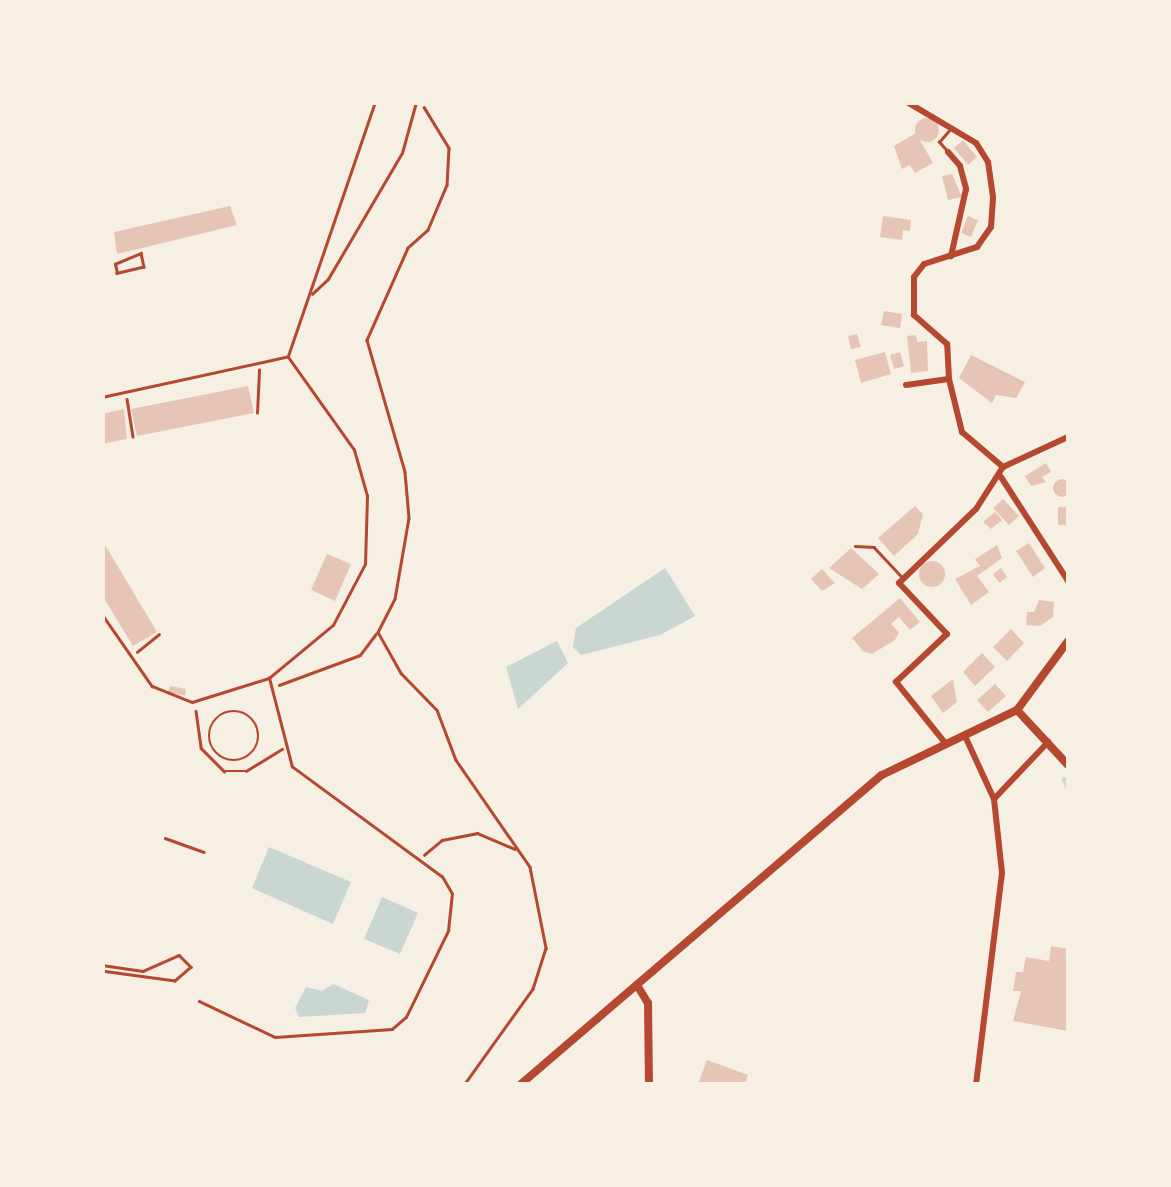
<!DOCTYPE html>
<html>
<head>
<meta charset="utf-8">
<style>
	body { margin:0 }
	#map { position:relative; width:1171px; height:1187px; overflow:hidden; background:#f6efe4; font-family:Mulish,sans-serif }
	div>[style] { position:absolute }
	.water>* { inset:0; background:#c9d6d2 }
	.stream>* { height:4px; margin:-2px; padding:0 2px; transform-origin:2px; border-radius:2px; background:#c9d6d2 }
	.building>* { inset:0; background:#e6c5b7 }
	.round { border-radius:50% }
	.path>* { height:2.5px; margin:-1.25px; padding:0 1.25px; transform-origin:1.25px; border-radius:1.25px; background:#b5482f }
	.path>.ring { margin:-1.25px; padding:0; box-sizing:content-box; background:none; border:2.5px solid #b5482f; border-radius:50% }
	.service>* { height:2.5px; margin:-1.25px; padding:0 1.25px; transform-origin:1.25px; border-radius:1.25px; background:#b5482f }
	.minor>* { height:6px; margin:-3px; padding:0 3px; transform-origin:3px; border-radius:3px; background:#b5482f }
	.tertiary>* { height:8px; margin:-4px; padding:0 4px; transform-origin:4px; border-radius:4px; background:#b5482f }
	span { translate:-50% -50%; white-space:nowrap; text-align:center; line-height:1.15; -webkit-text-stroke:8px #f6efe4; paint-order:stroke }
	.frame { position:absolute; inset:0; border:105px solid #f6efe4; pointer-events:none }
</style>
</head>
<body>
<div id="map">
	<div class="water">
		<i style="clip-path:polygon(665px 568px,695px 616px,660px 635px,581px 655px,573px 647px,576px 628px)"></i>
		<i style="clip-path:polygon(557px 641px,568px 663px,518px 709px,506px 667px)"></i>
		<i style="clip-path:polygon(269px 847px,351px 882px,333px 924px,252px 888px)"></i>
		<i style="clip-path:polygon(382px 897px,418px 913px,400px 954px,364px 939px)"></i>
		<i style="clip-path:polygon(333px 984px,369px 1000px,365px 1013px,299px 1017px,295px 1008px,306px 987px,322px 991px)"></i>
	</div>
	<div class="stream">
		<i style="left:1064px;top:779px;width:11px;rotate:68deg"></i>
	</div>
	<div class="building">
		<i class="round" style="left:915px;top:118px;width:24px;height:24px"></i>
		<i style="clip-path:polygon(916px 133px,933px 163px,915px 173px,910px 165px,902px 169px,894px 146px)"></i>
		<i style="clip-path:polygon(963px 140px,977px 157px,968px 165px,954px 148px)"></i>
		<i style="clip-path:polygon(952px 174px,962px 197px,948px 200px,942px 176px)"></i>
		<i style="clip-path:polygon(230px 206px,237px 225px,117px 254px,114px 232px)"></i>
		<i style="clip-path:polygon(883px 216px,911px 220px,910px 231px,903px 230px,902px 240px,880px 237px)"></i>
		<i style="clip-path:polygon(968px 216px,978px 220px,971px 237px,961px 233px)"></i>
		<i style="clip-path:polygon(884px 311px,902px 314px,900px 328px,881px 325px)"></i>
		<i style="clip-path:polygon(857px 334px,861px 347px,851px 349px,848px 336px)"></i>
		<i style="clip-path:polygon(916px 335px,917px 342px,927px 341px,928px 371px,911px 373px,907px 336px)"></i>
		<i style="clip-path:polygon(885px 352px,891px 374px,861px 383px,855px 360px)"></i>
		<i style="clip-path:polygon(900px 352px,904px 366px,894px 369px,890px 355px)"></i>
		<i style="clip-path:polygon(971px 355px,1025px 382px,1016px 398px,996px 395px,992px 403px,959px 378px)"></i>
		<i style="clip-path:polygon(248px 386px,254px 413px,137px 436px,131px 409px)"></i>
		<i style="clip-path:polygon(124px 409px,127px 439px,102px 444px,102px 414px)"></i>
		<i style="clip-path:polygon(1046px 463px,1051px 472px,1042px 477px,1046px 482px,1031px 486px,1025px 476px)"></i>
		<i class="round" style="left:1053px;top:479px;width:18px;height:18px"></i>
		<i style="clip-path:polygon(1003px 499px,1019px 516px,1009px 525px,993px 508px)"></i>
		<i style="clip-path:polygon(915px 506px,923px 514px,918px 534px,894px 556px,878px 538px)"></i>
		<i style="clip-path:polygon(1058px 507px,1068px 507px,1068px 525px,1058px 525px)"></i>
		<i style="clip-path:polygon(995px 512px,1002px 520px,991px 529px,983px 522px)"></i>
		<i style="clip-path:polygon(102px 540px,157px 632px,133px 646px,102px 595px)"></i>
		<i style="clip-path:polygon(1029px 543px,1045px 568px,1033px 577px,1016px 551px)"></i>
		<i style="clip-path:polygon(997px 545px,1002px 558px,977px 576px,989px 592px,971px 605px,955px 579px,980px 566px,975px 559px)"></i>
		<i style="clip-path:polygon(851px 548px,879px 574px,862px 589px,829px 568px)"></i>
		<i style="clip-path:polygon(327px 554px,351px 564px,335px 601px,311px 590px)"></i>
		<i class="round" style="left:919px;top:561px;width:26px;height:26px"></i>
		<i style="clip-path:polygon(1001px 568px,1007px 577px,999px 583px,993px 574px)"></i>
		<i style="clip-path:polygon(822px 569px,835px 583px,822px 591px,811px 579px)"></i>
		<i style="clip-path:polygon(900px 598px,920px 622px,910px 630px,899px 617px,891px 624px,899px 632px,895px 640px,872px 654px,863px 651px,852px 638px)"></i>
		<i style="clip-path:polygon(1039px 600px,1054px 602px,1053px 617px,1040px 626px,1026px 625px,1027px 612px,1034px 612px)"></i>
		<i style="clip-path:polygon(1011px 629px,1024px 643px,1007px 661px,993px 647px)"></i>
		<i style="clip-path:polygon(982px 653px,995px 667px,975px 686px,963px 672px)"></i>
		<i style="clip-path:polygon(953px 679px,957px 702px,943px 713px,931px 696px)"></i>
		<i style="clip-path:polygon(995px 684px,1006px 696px,988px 712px,977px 700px)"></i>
		<i style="clip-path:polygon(170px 686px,186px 689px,185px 696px,168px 692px)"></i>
		<i style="clip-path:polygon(1051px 946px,1068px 949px,1068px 1031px,1013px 1021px,1021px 991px,1013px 991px,1016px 972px,1023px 972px,1026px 957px,1049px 961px)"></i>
		<i style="clip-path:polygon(707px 1060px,748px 1075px,745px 1084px,698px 1084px)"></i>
	</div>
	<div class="path">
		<i style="left:424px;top:107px;width:48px;rotate:58.6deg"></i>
		<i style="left:449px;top:148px;width:37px;rotate:93deg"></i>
		<i style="left:447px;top:185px;width:49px;rotate:112.9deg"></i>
		<i style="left:428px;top:230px;width:27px;rotate:138deg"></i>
		<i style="left:408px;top:248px;width:101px;rotate:114deg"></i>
		<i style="left:367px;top:340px;width:137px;rotate:73.9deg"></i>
		<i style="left:405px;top:472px;width:46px;rotate:85deg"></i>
		<i style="left:409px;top:518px;width:82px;rotate:99.8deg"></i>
		<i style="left:395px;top:599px;width:37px;rotate:117deg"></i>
		<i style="left:378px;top:632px;width:47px;rotate:60.7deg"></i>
		<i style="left:401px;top:673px;width:52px;rotate:45.8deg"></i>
		<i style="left:437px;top:710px;width:53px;rotate:69.2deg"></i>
		<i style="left:456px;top:760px;width:130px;rotate:55.3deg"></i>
		<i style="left:530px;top:867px;width:83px;rotate:78.8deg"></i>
		<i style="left:546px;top:948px;width:43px;rotate:107.6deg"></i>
		<i style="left:533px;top:989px;width:117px;rotate:125.6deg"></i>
		<i style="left:141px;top:253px;width:14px;rotate:78deg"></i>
		<i style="left:144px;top:267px;width:28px;rotate:167deg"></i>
		<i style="left:117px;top:273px;width:9px;rotate:-103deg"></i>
		<i style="left:115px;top:264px;width:28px;rotate:-23deg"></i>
		<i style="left:127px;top:399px;width:38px;rotate:81deg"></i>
		<i style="left:257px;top:413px;width:43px;rotate:-87.3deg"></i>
		<i style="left:137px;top:652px;width:28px;rotate:-39deg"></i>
		<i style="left:279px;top:685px;width:86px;rotate:-20.3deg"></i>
		<i style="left:360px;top:655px;width:26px;rotate:-53deg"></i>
		<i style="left:196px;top:711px;width:37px;rotate:82deg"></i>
		<i style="left:201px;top:748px;width:33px;rotate:45deg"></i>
		<i style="left:224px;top:771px;width:22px"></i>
		<i style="left:246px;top:771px;width:42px;rotate:-31.4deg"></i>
		<i class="ring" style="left:209px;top:711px;width:47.5px;height:47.5px"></i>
		<i style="left:165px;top:838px;width:41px;rotate:19.7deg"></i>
		<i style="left:424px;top:855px;width:23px;rotate:-40deg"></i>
		<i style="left:442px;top:840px;width:36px;rotate:-11deg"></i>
		<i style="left:477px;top:833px;width:41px;rotate:22.8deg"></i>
	</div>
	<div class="service">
		<i style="left:947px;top:151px;width:12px;rotate:-132deg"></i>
		<i style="left:939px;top:142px;width:18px;rotate:-49deg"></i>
		<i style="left:312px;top:294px;width:22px;rotate:-43deg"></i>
		<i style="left:328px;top:279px;width:146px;rotate:-59.6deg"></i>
		<i style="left:402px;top:153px;width:53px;rotate:-74.6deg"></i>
		<i style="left:288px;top:356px;width:268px;rotate:-71.1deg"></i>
		<i style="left:102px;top:397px;width:188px;rotate:-12.3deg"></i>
		<i style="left:855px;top:546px;width:19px;rotate:3deg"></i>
		<i style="left:874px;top:547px;width:42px;rotate:46.9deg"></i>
		<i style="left:102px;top:614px;width:88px;rotate:55.2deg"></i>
		<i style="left:152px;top:686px;width:43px;rotate:21.8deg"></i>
		<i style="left:192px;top:702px;width:81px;rotate:-17.3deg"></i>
		<i style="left:269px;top:678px;width:83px;rotate:-39.6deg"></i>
		<i style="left:333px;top:625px;width:69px;rotate:-62.3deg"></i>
		<i style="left:365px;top:564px;width:68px;rotate:-88.3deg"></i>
		<i style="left:367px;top:496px;width:48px;rotate:-105.8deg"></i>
		<i style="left:354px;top:450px;width:114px;rotate:-125.4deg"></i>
		<i style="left:102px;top:965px;width:41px;rotate:8.3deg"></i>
		<i style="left:143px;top:971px;width:39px;rotate:-24deg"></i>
		<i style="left:179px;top:955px;width:17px;rotate:45deg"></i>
		<i style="left:191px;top:967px;width:21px;rotate:139deg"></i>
		<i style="left:175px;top:981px;width:74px;rotate:-172.2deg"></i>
		<i style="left:199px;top:1001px;width:84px;rotate:25.3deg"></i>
		<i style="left:275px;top:1037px;width:117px;rotate:-3.9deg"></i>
		<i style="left:392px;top:1029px;width:18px;rotate:-41deg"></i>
		<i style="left:406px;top:1017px;width:96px;rotate:-64deg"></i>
		<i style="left:448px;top:931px;width:37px;rotate:-84deg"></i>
		<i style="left:452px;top:894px;width:20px;rotate:-120deg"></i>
		<i style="left:442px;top:877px;width:186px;rotate:-143.7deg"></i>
		<i style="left:292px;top:767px;width:92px;rotate:-104.5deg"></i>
	</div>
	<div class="minor">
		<i style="left:948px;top:152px;width:18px;rotate:49deg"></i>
		<i style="left:960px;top:166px;width:24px;rotate:75deg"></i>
		<i style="left:966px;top:189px;width:69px;rotate:102.6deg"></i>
		<i style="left:949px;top:379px;width:55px;rotate:76.2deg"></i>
		<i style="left:962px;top:432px;width:54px;rotate:40.5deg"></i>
		<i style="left:1003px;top:467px;width:72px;rotate:-24.8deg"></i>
		<i style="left:906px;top:385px;width:43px;rotate:-7.9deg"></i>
		<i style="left:949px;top:379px;width:35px;rotate:-93deg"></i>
		<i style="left:947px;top:344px;width:44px;rotate:-138.7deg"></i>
		<i style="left:914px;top:315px;width:38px;rotate:-90deg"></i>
		<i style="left:914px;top:277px;width:16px;rotate:-52deg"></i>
		<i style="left:924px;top:264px;width:56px;rotate:-17.8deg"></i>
		<i style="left:977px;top:247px;width:24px;rotate:-55deg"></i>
		<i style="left:991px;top:227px;width:30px;rotate:-86deg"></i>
		<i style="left:993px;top:197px;width:35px;rotate:-98deg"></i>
		<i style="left:988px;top:162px;width:22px;rotate:-122deg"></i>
		<i style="left:976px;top:143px;width:80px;rotate:-149.3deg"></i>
		<i style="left:1001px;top:477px;width:124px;rotate:57.2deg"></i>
		<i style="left:965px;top:736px;width:69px;rotate:65.3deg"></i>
		<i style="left:994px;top:799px;width:74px;rotate:83.8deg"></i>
		<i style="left:1002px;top:873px;width:213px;rotate:97deg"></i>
		<i style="left:946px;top:744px;width:80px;rotate:-128.9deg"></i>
		<i style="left:896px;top:682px;width:70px;rotate:-43.3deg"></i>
		<i style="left:947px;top:634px;width:70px;rotate:-133.3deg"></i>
		<i style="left:899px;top:583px;width:107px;rotate:-43.9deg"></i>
		<i style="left:976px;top:509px;width:50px;rotate:-57.3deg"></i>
		<i style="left:994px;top:799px;width:79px;rotate:-46.5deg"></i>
	</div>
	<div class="tertiary">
		<i style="left:1017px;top:710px;width:75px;rotate:47.2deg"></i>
		<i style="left:637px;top:985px;width:21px;rotate:59deg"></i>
		<i style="left:648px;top:1003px;width:81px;rotate:89.3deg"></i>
		<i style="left:521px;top:1084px;width:475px;rotate:-40.6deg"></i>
		<i style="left:882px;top:775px;width:150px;rotate:-25.7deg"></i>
		<i style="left:1017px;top:710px;width:86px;rotate:-53.5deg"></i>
	</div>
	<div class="frame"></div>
</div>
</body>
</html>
